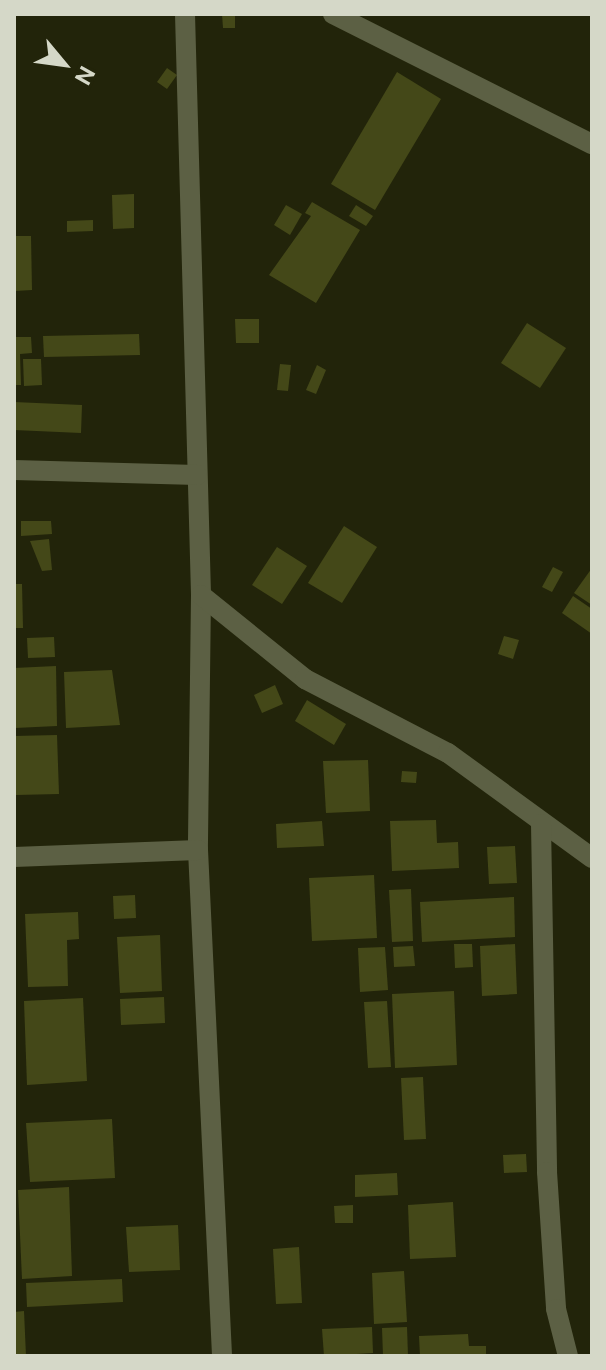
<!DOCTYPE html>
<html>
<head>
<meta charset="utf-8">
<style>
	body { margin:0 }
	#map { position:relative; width:606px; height:1370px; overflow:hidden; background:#22240a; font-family:"Public Sans",sans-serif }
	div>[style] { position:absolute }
	.building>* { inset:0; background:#444818 }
	.minor>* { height:20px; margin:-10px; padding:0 10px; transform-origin:10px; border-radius:10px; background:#5c6044 }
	span { translate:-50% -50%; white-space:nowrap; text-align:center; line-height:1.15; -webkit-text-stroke:6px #22240a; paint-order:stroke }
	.frame { position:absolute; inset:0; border:16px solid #d5d8c8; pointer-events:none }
	.north { position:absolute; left:24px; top:24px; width:80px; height:80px; -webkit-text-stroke:6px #22240a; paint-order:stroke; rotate:119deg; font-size:22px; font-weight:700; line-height:32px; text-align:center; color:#d5d8c8 }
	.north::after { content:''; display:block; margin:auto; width:28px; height:36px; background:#d5d8c8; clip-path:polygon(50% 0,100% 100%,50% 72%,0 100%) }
</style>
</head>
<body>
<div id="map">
	<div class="building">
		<i style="clip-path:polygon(222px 14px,235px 14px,235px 28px,223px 28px)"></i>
		<i style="clip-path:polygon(167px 68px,177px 75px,167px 89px,157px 82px)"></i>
		<i style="clip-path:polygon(397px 72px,441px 99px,375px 210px,331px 184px)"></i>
		<i style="clip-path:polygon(134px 194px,134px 228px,113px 229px,112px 195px)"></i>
		<i style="clip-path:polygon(312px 202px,360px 230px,316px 303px,269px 275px,311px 216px,305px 213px)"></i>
		<i style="clip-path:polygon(286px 205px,302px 214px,290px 235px,274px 225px)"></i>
		<i style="clip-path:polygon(356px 205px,373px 216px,366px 226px,349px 216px)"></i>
		<i style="clip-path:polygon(93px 220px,93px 231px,67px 232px,67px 221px)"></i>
		<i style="clip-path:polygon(14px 236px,31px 236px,32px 290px,14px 291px)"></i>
		<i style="clip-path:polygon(235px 319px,259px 319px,259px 343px,236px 343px)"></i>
		<i style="clip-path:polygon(527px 323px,566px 348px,540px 388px,501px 363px)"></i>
		<i style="clip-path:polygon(139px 334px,140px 355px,44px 357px,43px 336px)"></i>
		<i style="clip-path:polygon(14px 337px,31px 337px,32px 353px,20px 354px,21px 385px,14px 385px)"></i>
		<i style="clip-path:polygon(23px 359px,41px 359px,42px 385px,24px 386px)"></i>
		<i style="clip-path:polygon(280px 364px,291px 365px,288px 391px,277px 390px)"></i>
		<i style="clip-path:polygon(317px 365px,326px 370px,316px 394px,306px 390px)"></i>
		<i style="clip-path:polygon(14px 402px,82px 405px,81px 433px,14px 430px)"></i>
		<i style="clip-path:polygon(21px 521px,51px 521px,52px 534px,21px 536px)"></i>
		<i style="clip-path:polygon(344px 526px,377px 547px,342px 603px,308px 583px)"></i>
		<i style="clip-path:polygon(49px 539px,52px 570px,42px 571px,30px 541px)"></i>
		<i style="clip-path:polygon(277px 547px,307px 566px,282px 604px,252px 585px)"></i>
		<i style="clip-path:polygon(553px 567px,563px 572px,552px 592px,542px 587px)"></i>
		<i style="clip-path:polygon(592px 568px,592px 605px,574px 593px)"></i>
		<i style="clip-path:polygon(14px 584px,22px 584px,23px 628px,14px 628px)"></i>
		<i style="clip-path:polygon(573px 596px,592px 609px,592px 634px,562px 613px)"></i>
		<i style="clip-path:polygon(504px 636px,519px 640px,513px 659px,498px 654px)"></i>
		<i style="clip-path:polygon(54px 637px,55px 657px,28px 658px,27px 638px)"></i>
		<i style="clip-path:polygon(56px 666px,57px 726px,15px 728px,14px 668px)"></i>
		<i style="clip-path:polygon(112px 670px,120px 725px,66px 728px,64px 672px)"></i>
		<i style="clip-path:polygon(275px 685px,283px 704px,262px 713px,254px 695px)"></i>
		<i style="clip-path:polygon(307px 700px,346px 724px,334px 745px,295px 721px)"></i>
		<i style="clip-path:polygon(57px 735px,59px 794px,16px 795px,14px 736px)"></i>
		<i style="clip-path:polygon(368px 760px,370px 811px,326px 813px,323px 761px)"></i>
		<i style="clip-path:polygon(402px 771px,417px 772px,416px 783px,401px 782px)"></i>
		<i style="clip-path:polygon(436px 820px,437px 843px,458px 842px,459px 868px,392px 871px,390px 821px)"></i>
		<i style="clip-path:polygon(322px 821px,324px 846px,277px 848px,276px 824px)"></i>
		<i style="clip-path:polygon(515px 846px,517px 883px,489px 884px,487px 847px)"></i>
		<i style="clip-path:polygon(374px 875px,377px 938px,312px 941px,309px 878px)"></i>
		<i style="clip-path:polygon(411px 889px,413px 941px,392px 942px,389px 890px)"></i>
		<i style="clip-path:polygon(135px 895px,136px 918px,114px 919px,113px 896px)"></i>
		<i style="clip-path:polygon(514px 897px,515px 937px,422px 942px,420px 902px)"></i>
		<i style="clip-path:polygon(78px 912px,79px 939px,67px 940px,68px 986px,28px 987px,25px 914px)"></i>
		<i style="clip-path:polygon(160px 935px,162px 991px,120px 993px,117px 937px)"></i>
		<i style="clip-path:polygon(454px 944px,472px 944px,473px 967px,455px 968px)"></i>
		<i style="clip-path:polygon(515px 944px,517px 994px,482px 996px,480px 946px)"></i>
		<i style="clip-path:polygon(413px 946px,415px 966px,394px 967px,393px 947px)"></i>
		<i style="clip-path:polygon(385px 947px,388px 990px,360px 992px,358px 948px)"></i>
		<i style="clip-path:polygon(454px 991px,457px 1065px,395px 1068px,392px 994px)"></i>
		<i style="clip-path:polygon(164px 997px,165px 1023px,121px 1025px,120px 999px)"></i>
		<i style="clip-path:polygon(83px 998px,87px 1081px,27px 1085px,24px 1001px)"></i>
		<i style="clip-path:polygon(387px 1001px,391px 1067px,368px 1068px,364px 1002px)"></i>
		<i style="clip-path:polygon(423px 1077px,426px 1139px,404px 1140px,401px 1078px)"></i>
		<i style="clip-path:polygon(112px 1119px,115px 1178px,30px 1182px,26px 1123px)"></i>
		<i style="clip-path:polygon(526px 1154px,527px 1172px,504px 1173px,503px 1155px)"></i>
		<i style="clip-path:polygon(397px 1173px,398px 1195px,355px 1197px,355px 1175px)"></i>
		<i style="clip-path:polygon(69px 1187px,72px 1276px,22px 1279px,18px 1190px)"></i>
		<i style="clip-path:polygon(453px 1202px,456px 1257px,410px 1259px,408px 1205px)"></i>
		<i style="clip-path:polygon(353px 1205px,353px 1223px,335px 1223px,334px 1206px)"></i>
		<i style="clip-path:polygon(178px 1225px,180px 1270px,129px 1272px,126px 1227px)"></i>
		<i style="clip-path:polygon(299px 1247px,302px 1303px,276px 1304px,273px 1249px)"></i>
		<i style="clip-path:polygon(404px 1271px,407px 1322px,374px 1324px,372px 1273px)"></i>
		<i style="clip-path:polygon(122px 1279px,123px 1302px,27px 1307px,26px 1283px)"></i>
		<i style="clip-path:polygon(24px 1311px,26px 1356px,14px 1356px,14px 1312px)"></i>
		<i style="clip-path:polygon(372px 1327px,373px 1353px,324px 1356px,322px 1329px)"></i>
		<i style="clip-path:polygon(407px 1327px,408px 1356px,383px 1356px,382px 1328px)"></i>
		<i style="clip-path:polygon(468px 1334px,469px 1346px,486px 1346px,486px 1356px,420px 1356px,419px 1336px)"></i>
	</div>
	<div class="minor">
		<i style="left:185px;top:14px;width:581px;rotate:88.42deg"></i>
		<i style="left:201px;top:595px;width:255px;rotate:90.7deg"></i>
		<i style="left:198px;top:850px;width:507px;rotate:87.28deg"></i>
		<i style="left:333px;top:14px;width:290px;rotate:26.7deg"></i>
		<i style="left:14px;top:470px;width:183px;rotate:1.6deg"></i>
		<i style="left:201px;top:595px;width:134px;rotate:38.9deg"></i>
		<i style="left:305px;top:679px;width:161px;rotate:27.4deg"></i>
		<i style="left:448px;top:753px;width:178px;rotate:36.1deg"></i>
		<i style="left:541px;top:824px;width:348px;rotate:89deg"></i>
		<i style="left:547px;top:1172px;width:137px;rotate:86.2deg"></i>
		<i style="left:556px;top:1309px;width:49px;rotate:75.7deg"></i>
		<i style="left:14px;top:857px;width:184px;rotate:-2.2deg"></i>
	</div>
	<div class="frame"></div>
	<div class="north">N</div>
</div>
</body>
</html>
